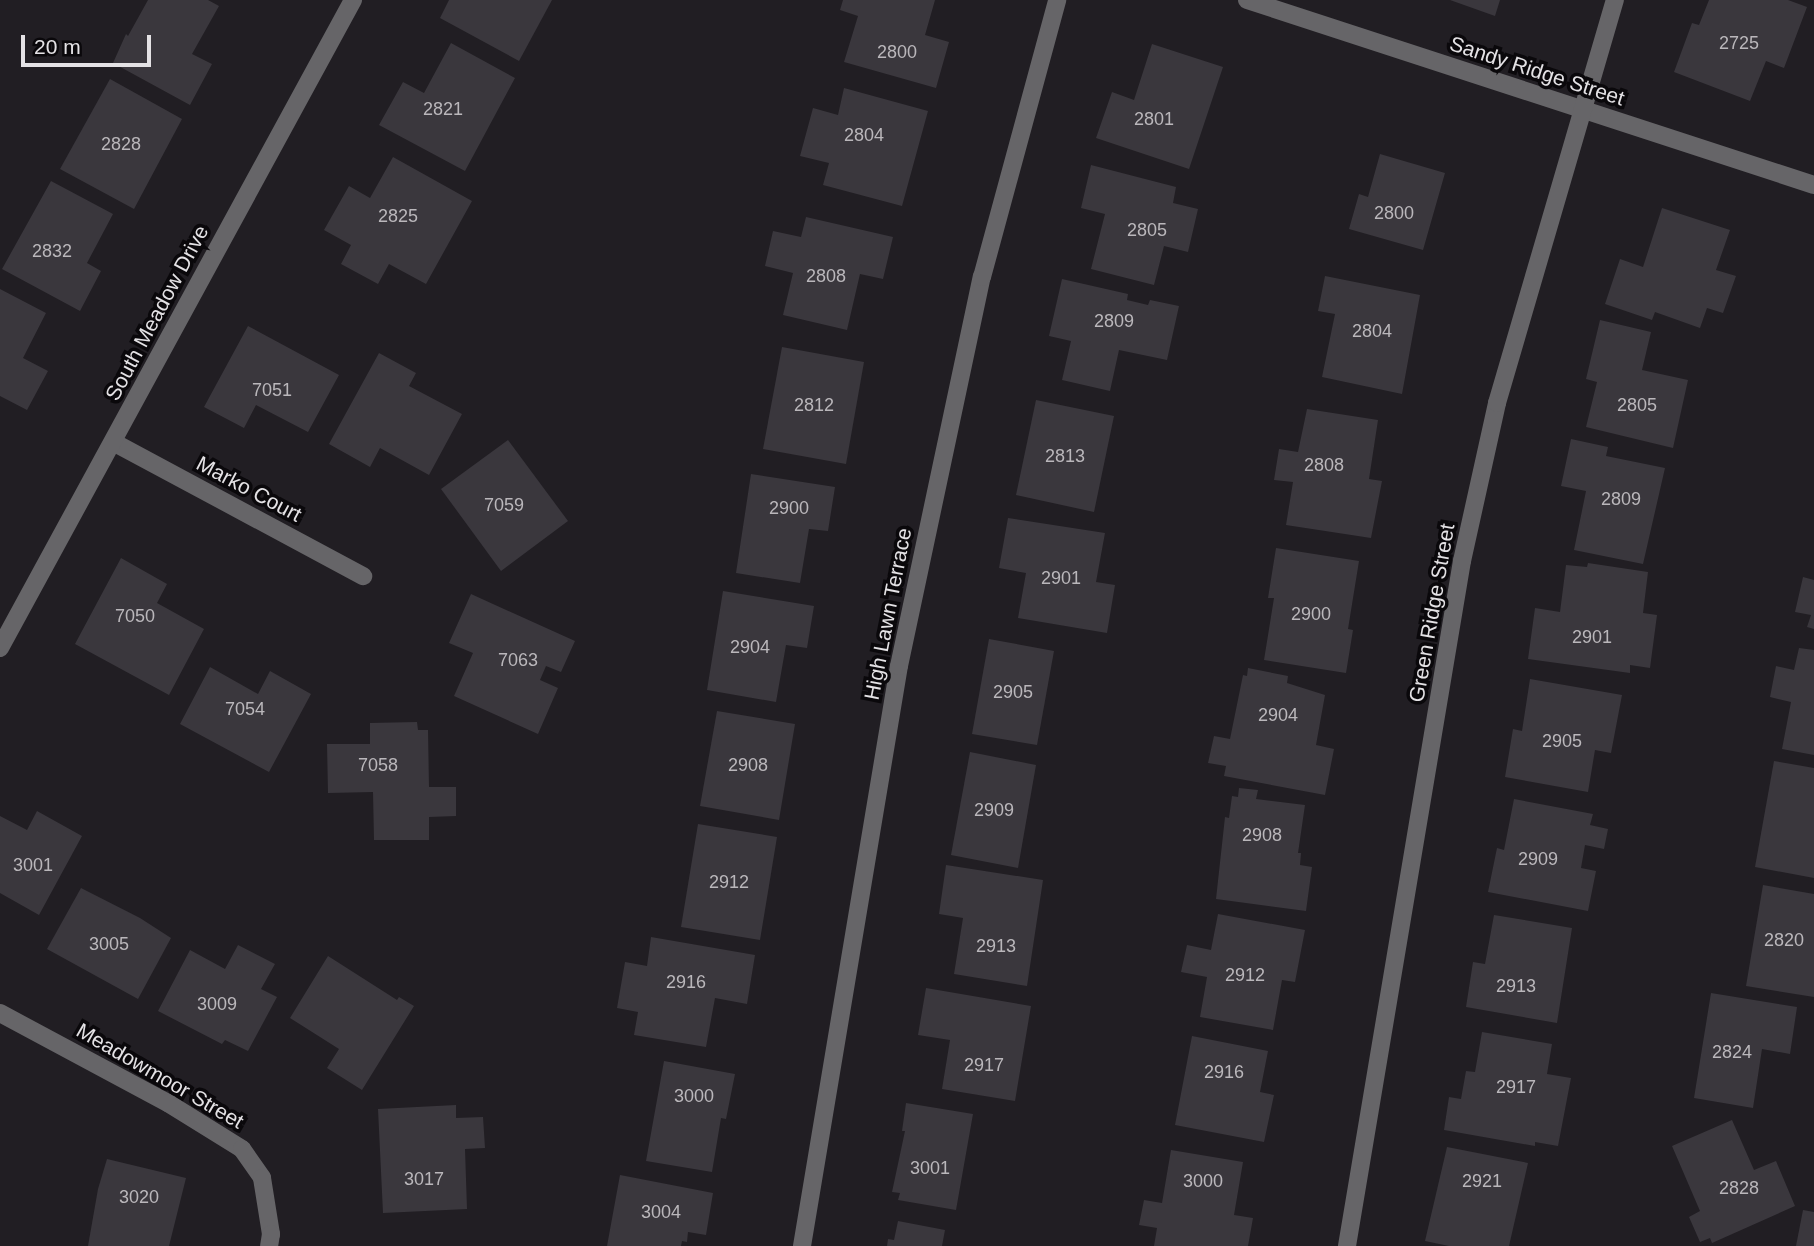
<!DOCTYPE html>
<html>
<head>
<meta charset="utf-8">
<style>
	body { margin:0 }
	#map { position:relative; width:1814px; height:1246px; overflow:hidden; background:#211e23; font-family:Arial,sans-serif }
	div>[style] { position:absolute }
	.building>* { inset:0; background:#3a373d }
	.minor>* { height:18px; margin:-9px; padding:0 9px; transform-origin:9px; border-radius:9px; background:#666568 }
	span { translate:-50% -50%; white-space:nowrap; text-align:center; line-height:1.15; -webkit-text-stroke:7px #0a080b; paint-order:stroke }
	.number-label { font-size:18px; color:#bab7bb }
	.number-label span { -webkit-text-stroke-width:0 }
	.street-label { font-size:21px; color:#e4e2e5 }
	.scale { position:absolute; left:21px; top:35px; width:130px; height:32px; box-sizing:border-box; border:4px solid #e4e2e5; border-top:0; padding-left:9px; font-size:21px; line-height:24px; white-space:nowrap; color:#e4e2e5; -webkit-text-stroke:5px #0a080b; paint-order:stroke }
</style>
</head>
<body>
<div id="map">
	<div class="building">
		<i style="clip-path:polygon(148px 0,208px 0,219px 6px,192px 54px,212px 64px,190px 105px,113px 63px,126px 34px,128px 36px)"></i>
		<i style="clip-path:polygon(449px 0,552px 0,519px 61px,440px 18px)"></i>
		<i style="clip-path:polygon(843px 0,935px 0,925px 35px,949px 42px,936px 88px,844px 62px,858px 16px,840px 10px)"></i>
		<i style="clip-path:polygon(1450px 0,1500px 0,1495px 16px)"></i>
		<i style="clip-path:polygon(1709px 0,1788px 0,1807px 7px,1784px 68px,1766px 61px,1750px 101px,1674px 72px,1692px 23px,1699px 25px)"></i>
		<i style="clip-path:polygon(451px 43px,515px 78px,465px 171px,379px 125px,403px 82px,424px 93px)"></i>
		<i style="clip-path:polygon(1152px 44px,1223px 67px,1189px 169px,1096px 138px,1112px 92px,1134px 100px)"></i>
		<i style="clip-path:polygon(110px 79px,182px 119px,134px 209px,60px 169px)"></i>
		<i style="clip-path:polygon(844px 88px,928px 111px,902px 206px,823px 185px,829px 163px,800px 156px,813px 108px,838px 115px)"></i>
		<i style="clip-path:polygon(1380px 154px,1445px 173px,1423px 250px,1349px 229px,1359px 194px,1368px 197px)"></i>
		<i style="clip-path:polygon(393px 157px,472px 201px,426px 284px,389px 264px,378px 284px,341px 264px,351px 245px,324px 230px,349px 186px,370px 198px)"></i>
		<i style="clip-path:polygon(1091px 165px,1176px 187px,1173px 203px,1198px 209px,1188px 252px,1164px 246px,1154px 285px,1091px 269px,1105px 214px,1081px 208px)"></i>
		<i style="clip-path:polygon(51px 181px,113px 214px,87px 263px,101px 271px,80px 311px,2px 269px)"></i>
		<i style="clip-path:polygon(1662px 208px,1730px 230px,1716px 270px,1736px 276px,1723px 313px,1707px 308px,1700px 328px,1655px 312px,1652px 320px,1605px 304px,1620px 259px,1643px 267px)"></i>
		<i style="clip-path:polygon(806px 217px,893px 237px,883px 279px,860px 274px,847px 330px,783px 315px,793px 273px,765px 266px,773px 231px,801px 237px)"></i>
		<i style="clip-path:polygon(1325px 276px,1420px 295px,1402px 394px,1322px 377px,1335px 314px,1318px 311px)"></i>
		<i style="clip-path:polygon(1062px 279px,1128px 294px,1127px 300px,1148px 305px,1150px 300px,1179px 306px,1167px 360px,1119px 350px,1110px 391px,1062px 380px,1071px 341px,1049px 336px)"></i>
		<i style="clip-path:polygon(0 289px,46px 313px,23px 358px,48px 371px,27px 410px,0 396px)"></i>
		<i style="clip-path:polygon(1600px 320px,1651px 332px,1642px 370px,1688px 380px,1673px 448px,1586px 427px,1597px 382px,1586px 379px)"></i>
		<i style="clip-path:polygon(248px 326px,339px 375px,308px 432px,256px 405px,244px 428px,204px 407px)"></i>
		<i style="clip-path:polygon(782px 347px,864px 362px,846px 464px,763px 449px)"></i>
		<i style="clip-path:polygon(379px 353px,416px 373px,409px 386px,462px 414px,429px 475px,380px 448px,370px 467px,329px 444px)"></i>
		<i style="clip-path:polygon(1036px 400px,1114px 416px,1094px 512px,1016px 495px)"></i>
		<i style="clip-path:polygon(1307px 409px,1378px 420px,1369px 479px,1382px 481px,1371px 538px,1286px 525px,1293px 482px,1274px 480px,1279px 449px,1298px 452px)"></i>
		<i style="clip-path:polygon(1571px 439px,1608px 447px,1606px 456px,1665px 468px,1643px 564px,1574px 550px,1586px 491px,1561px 486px)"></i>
		<i style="clip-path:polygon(508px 440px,568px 521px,501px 571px,441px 489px)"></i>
		<i style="clip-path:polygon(751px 474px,835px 487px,828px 531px,809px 529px,800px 583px,736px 573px)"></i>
		<i style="clip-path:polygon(1008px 518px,1105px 533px,1096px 582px,1115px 585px,1107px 633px,1018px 618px,1026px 573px,999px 568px)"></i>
		<i style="clip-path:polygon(1276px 548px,1359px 561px,1348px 629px,1353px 630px,1346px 673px,1264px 660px,1274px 598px,1268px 598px)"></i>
		<i style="clip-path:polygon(121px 558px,167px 584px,157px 603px,204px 629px,169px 695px,75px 644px)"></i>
		<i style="clip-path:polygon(1588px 563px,1648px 572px,1643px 613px,1657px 615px,1650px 668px,1630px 665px,1630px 673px,1528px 659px,1535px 608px,1560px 612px,1566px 565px,1587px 567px)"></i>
		<i style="clip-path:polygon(1803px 577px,1814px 580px,1814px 629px,1807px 627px,1811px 615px,1795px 612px)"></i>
		<i style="clip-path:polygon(723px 591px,814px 606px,807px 648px,786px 645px,776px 702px,707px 690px)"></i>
		<i style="clip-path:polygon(471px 594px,575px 641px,561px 672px,546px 666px,540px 680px,558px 688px,538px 734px,454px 696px,473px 653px,449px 643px)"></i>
		<i style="clip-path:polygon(989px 639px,1054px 651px,1037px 745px,972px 734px)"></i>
		<i style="clip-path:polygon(1799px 648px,1814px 650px,1814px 755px,1782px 749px,1791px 702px,1770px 697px,1776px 666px,1794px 670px)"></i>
		<i style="clip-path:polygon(210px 667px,258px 694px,270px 671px,311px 694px,269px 772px,180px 724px)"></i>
		<i style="clip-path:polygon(1248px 668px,1288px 676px,1287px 683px,1325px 695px,1316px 745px,1334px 749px,1325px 795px,1224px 776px,1226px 766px,1208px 763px,1214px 736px,1230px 739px,1243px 675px,1247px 676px)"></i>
		<i style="clip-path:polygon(1530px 679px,1622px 695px,1611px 753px,1595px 750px,1588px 792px,1505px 777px,1513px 729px,1522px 731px)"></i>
		<i style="clip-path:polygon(717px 711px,795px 724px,779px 820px,700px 806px)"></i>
		<i style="clip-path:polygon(417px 722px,418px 730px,428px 730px,429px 787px,456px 787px,456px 816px,429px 817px,429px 840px,374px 840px,373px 792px,328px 793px,327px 744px,370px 744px,370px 723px)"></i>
		<i style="clip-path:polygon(970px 752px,1036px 765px,1018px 868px,951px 855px)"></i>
		<i style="clip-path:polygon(1774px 761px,1814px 768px,1814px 878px,1755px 867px)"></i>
		<i style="clip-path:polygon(1239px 788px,1258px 790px,1256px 799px,1305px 805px,1298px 853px,1301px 853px,1300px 865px,1312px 867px,1306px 911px,1216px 899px,1225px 817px,1229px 818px,1232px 796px,1238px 797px)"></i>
		<i style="clip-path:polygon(1514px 799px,1593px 814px,1590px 825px,1608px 829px,1604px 849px,1585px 845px,1581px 868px,1596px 871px,1588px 911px,1488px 892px,1497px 848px,1504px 850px)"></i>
		<i style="clip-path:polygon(37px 811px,82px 836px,39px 915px,0 893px,0 816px,27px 830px)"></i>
		<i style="clip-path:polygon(698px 824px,777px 837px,760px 940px,681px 927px)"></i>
		<i style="clip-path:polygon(946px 865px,1043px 880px,1027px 986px,954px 974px,963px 918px,939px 914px)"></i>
		<i style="clip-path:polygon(1763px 885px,1814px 894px,1814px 997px,1746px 986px)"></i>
		<i style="clip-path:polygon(81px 888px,140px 918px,171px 938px,138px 999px,47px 949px)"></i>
		<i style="clip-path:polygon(1218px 914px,1305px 930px,1295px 982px,1282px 980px,1273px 1030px,1200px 1017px,1207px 977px,1181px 972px,1187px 945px,1211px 950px)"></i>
		<i style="clip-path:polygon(1494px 915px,1572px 928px,1557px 1023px,1466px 1007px,1473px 962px,1485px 964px)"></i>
		<i style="clip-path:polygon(651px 937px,755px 955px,747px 1004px,715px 998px,706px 1047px,634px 1035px,638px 1012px,617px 1008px,625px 962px,647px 966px)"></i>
		<i style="clip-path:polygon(238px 945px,275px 964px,261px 989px,277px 997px,248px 1051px,225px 1040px,222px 1044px,158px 1011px,190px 950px,225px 969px)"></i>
		<i style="clip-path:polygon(328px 956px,397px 1000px,399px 997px,414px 1006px,362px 1090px,327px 1068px,339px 1049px,290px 1018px)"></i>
		<i style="clip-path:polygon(926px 988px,1031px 1006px,1015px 1101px,942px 1089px,950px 1040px,918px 1035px)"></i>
		<i style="clip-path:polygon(1711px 993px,1797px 1007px,1790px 1054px,1762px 1049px,1753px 1108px,1694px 1098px)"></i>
		<i style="clip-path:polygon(1482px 1032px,1552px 1044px,1547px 1074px,1571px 1078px,1558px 1146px,1535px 1142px,1535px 1146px,1444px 1130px,1449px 1097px,1461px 1099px,1466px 1071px,1475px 1072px)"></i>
		<i style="clip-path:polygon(1192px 1036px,1268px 1051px,1260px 1092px,1274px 1095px,1264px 1142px,1175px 1125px)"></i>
		<i style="clip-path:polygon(664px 1061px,735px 1074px,726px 1119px,721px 1118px,712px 1172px,646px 1161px)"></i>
		<i style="clip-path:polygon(906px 1103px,973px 1114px,956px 1210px,898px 1200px,900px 1193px,892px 1192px,905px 1131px,902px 1131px)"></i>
		<i style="clip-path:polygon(456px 1105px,456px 1118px,483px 1117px,485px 1148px,465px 1149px,467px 1209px,383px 1213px,378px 1109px)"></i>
		<i style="clip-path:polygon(1732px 1120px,1754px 1170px,1776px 1161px,1795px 1206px,1712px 1243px,1710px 1238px,1700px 1242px,1689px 1217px,1700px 1211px,1672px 1146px)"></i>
		<i style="clip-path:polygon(1447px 1147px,1528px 1163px,1509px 1246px,1449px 1246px,1425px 1241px)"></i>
		<i style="clip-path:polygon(1171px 1150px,1243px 1162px,1234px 1215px,1253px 1218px,1248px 1246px,1154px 1246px,1157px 1228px,1139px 1225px,1144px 1200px,1162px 1203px)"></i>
		<i style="clip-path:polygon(107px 1159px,186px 1178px,169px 1246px,88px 1246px,98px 1189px)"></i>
		<i style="clip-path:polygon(620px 1175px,713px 1193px,706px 1235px,688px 1232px,687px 1242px,682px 1241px,681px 1246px,607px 1246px)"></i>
		<i style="clip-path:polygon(1803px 1210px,1814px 1212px,1814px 1246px,1796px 1246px)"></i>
		<i style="clip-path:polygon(898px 1221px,945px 1230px,942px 1246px,887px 1246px,888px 1239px,894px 1240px)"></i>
	</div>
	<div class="minor">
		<i style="left:1247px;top:0;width:596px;rotate:18.07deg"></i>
		<i style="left:113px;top:442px;width:284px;rotate:28.2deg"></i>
		<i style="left:0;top:648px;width:738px;rotate:-61.42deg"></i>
		<i style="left:0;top:1013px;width:191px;rotate:28.2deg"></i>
		<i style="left:168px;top:1103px;width:87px;rotate:31.9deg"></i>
		<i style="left:242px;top:1149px;width:35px;rotate:55deg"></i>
		<i style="left:262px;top:1178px;width:57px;rotate:80.9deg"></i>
		<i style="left:271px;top:1234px;width:12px;rotate:99deg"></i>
		<i style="left:802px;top:1246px;width:588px;rotate:-80.51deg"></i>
		<i style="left:899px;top:666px;width:398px;rotate:-78deg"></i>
		<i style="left:982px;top:277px;width:287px;rotate:-74.8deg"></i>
		<i style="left:1347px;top:1246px;width:695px;rotate:-80.47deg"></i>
		<i style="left:1462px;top:561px;width:162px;rotate:-77.5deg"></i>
		<i style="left:1497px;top:403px;width:420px;rotate:-73.7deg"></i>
	</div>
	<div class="number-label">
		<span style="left:1739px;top:43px">2725</span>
		<span style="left:897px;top:52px">2800</span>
		<span style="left:443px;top:109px">2821</span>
		<span style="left:1154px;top:119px">2801</span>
		<span style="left:864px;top:135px">2804</span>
		<span style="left:121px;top:144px">2828</span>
		<span style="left:1394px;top:213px">2800</span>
		<span style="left:398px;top:216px">2825</span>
		<span style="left:1147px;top:230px">2805</span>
		<span style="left:52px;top:251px">2832</span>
		<span style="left:826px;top:276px">2808</span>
		<span style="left:1114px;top:321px">2809</span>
		<span style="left:1372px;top:331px">2804</span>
		<span style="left:272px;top:390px">7051</span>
		<span style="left:814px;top:405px">2812</span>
		<span style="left:1637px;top:405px">2805</span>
		<span style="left:1065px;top:456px">2813</span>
		<span style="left:1324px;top:465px">2808</span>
		<span style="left:1621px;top:499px">2809</span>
		<span style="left:504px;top:505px">7059</span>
		<span style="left:789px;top:508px">2900</span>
		<span style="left:1061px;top:578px">2901</span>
		<span style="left:1311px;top:614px">2900</span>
		<span style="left:135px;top:616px">7050</span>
		<span style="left:1592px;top:637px">2901</span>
		<span style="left:750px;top:647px">2904</span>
		<span style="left:518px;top:660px">7063</span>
		<span style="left:1013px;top:692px">2905</span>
		<span style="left:245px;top:709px">7054</span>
		<span style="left:1278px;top:715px">2904</span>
		<span style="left:1562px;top:741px">2905</span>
		<span style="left:378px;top:765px">7058</span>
		<span style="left:748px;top:765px">2908</span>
		<span style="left:994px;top:810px">2909</span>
		<span style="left:1262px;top:835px">2908</span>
		<span style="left:1538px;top:859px">2909</span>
		<span style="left:33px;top:865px">3001</span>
		<span style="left:729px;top:882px">2912</span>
		<span style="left:1784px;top:940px">2820</span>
		<span style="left:109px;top:944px">3005</span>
		<span style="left:996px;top:946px">2913</span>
		<span style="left:1245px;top:975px">2912</span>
		<span style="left:686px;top:982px">2916</span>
		<span style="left:1516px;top:986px">2913</span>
		<span style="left:217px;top:1004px">3009</span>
		<span style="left:1732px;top:1052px">2824</span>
		<span style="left:984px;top:1065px">2917</span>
		<span style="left:1224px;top:1072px">2916</span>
		<span style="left:1516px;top:1087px">2917</span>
		<span style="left:694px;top:1096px">3000</span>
		<span style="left:930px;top:1168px">3001</span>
		<span style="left:424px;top:1179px">3017</span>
		<span style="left:1203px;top:1181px">3000</span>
		<span style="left:1482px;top:1181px">2921</span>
		<span style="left:1739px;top:1188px">2828</span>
		<span style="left:139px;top:1197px">3020</span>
		<span style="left:661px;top:1212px">3004</span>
	</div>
	<div class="street-label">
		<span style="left:1537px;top:71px;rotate:18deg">Sandy Ridge Street</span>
		<span style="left:157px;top:313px;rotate:-62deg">South Meadow Drive</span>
		<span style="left:249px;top:489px;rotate:28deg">Marko Court</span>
		<span style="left:1432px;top:613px;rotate:-80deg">Green Ridge Street</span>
		<span style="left:888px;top:614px;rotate:-79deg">High Lawn Terrace</span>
		<span style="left:160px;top:1076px;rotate:30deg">Meadowmoor Street</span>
	</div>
	<div class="scale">20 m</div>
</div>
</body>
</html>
